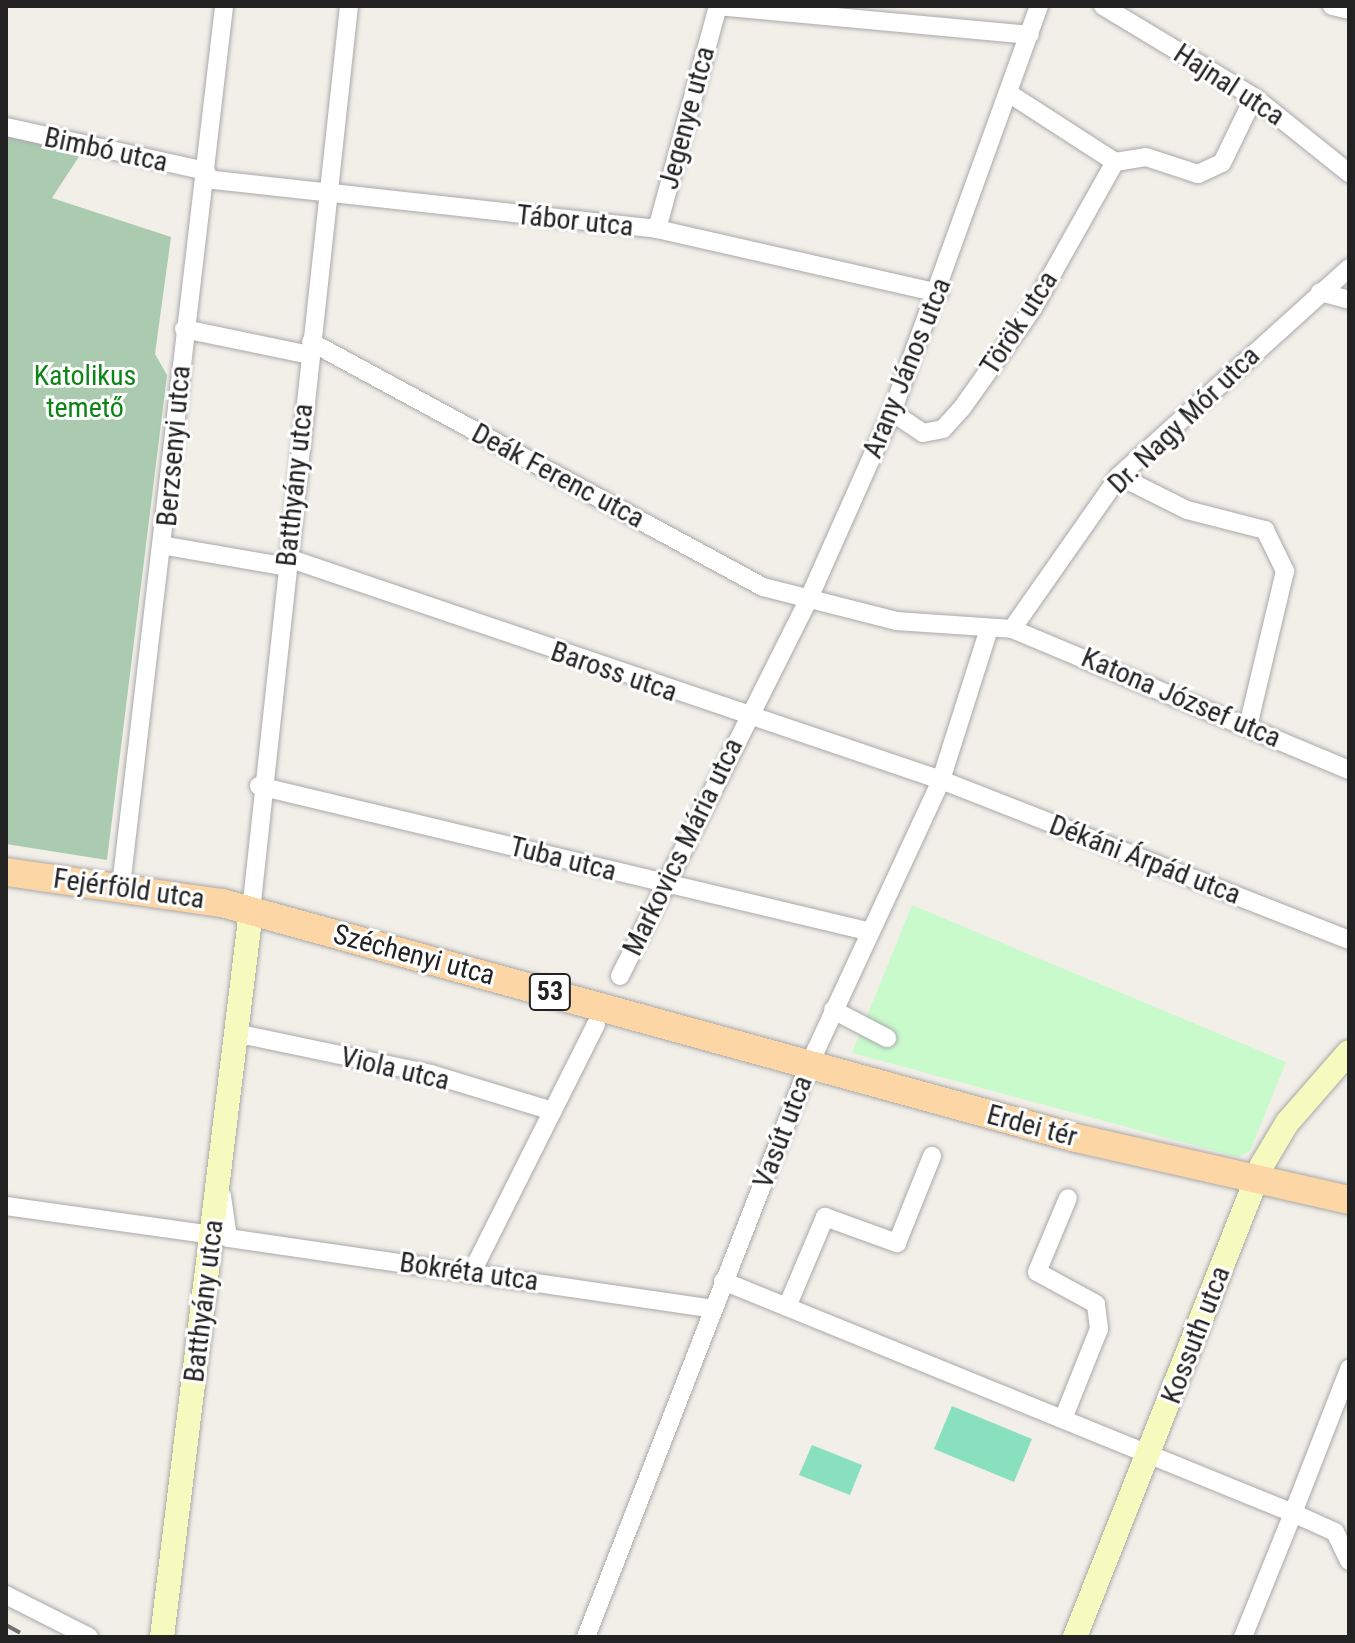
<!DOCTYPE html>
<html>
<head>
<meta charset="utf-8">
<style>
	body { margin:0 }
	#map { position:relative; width:1355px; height:1643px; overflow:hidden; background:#f2efe9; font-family:"Roboto Condensed",sans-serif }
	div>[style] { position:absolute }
	.cemetery>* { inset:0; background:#aacbaf }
	.park>* { inset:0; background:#c8facc }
	.pitch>* { inset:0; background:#88e0be }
	.roads { filter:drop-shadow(0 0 2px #a9a9a9) drop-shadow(0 0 2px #a9a9a9) }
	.street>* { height:18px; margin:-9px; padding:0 9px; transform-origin:9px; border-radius:9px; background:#fff }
	.secondary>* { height:24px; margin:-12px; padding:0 12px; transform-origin:12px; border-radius:12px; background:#f7fabf }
	.primary>* { height:28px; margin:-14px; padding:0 14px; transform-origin:14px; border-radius:14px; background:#fcd6a4 }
	.rail>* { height:4px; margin-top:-2px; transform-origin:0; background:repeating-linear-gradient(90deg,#707070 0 16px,transparent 0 32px) }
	span { translate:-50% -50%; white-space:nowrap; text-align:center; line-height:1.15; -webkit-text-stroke:6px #fff; paint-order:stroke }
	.shield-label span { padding:2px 6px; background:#fff; border:2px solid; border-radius:6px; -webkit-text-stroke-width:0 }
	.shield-label { font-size:26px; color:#222; font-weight:700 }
	.street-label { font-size:28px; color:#222 }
	.park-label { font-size:28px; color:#0c8416 }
	.frame { position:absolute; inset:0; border:8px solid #222; pointer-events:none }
</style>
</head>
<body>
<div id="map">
	<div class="cemetery">
		<i style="clip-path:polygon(6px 135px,80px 155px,52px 198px,171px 237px,155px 354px,167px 375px,107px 860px,6px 844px)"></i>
	</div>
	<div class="park">
		<i style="clip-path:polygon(912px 905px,1286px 1062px,1250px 1151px,1238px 1157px,852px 1053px)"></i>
	</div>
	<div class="pitch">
		<i style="clip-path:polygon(952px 1406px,1032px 1439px,1014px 1482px,934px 1449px)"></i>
		<i style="clip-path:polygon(812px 1445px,862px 1465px,850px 1495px,799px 1475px)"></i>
	</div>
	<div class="roads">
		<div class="street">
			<i style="left:1103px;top:6px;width:176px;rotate:31.1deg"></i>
			<i style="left:1254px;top:97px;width:122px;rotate:38.7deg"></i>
			<i style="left:1332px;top:6px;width:17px;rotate:13deg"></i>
			<i style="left:1010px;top:94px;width:125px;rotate:32.9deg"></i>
			<i style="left:1115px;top:162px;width:31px;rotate:-9deg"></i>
			<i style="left:1146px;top:157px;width:55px;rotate:18.1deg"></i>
			<i style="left:1198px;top:174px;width:26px;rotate:-25deg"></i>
			<i style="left:1222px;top:163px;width:73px;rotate:-64.1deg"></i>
			<i style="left:6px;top:127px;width:205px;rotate:12.4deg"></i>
			<i style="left:205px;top:179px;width:455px;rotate:6.3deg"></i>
			<i style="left:657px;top:229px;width:289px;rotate:12.8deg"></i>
			<i style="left:657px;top:229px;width:231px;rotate:-74.7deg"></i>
			<i style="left:718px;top:6px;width:313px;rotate:5.3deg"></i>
			<i style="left:1320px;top:292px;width:30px;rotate:15deg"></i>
			<i style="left:184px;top:329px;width:128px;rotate:11.7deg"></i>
			<i style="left:311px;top:342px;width:514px;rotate:28.46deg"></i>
			<i style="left:763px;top:587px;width:137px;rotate:14.3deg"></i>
			<i style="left:896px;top:621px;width:116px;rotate:3.9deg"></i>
			<i style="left:1012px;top:629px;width:365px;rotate:22.7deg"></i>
			<i style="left:892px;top:412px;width:37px;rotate:34deg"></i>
			<i style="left:923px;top:433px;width:20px;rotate:-11deg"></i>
			<i style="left:943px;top:429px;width:28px;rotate:-48deg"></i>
			<i style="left:962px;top:408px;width:123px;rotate:-54.6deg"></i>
			<i style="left:1033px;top:308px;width:167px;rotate:-60.7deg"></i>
			<i style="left:1119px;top:476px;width:76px;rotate:26.6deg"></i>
			<i style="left:1187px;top:510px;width:81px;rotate:14.4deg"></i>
			<i style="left:1265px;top:530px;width:46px;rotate:64deg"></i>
			<i style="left:1285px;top:571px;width:159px;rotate:103.4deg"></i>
			<i style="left:166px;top:546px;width:123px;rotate:9.8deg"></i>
			<i style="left:288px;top:558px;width:690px;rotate:18.78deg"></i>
			<i style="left:941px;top:780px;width:438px;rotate:21.4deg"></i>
			<i style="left:1012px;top:629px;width:187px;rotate:-55deg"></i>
			<i style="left:1119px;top:476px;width:310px;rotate:-42.1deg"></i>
			<i style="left:259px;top:786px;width:625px;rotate:13.41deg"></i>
			<i style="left:121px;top:886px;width:886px;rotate:-83.32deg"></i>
			<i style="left:251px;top:911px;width:910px;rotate:-83.82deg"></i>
			<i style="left:620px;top:976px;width:423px;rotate:-63.4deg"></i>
			<i style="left:809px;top:598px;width:204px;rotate:-66deg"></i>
			<i style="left:892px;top:412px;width:432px;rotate:-70.1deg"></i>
			<i style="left:833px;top:1010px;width:61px;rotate:27.4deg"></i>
			<i style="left:235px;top:1033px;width:200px;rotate:11.8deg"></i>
			<i style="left:431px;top:1074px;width:127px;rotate:16.9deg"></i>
			<i style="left:222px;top:1196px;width:42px;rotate:81.9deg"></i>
			<i style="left:228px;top:1238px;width:487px;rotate:8.3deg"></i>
			<i style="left:6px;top:1206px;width:208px;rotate:8deg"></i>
			<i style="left:472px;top:1272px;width:277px;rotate:-63.4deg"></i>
			<i style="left:723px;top:1281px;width:615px;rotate:22.15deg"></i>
			<i style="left:1293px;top:1513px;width:155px;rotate:-68.7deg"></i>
			<i style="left:787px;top:1307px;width:98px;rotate:-67.1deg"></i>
			<i style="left:825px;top:1217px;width:77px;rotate:19.9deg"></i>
			<i style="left:897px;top:1243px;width:94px;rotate:-68.1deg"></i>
			<i style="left:1063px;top:1419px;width:97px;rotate:-68.2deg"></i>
			<i style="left:1099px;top:1329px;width:25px;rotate:-97deg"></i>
			<i style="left:1096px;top:1304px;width:67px;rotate:-151.5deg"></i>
			<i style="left:1037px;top:1272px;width:80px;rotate:-67.3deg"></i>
			<i style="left:6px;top:1595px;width:93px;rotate:26.8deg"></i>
			<i style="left:586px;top:1637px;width:614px;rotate:-68.7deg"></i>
			<i style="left:809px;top:1065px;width:314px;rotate:-65.1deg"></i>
			<i style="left:941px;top:780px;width:155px;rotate:-72.4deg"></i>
			<i style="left:1243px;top:1637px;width:134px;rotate:-68deg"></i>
			<i style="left:1293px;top:1513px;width:46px;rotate:24.3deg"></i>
			<i style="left:1335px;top:1532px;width:32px;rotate:64deg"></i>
		</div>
		<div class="secondary">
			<i style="left:162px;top:1637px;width:731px;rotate:-83.01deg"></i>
			<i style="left:1075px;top:1637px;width:508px;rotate:-68.39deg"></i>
			<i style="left:1262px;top:1165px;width:49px;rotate:-59.2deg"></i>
			<i style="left:1287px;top:1123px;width:94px;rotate:-48.9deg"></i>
		</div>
		<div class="primary">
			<i style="left:6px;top:872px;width:218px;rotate:8.2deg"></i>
			<i style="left:222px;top:903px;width:886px;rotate:15.39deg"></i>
			<i style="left:1076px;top:1138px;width:280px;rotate:12.8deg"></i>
		</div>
	</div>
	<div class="rail">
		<i style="left:6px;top:1625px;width:25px;rotate:29deg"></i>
	</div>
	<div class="shield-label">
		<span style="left:550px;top:992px">53</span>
	</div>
	<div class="street-label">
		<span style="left:1229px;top:85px;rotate:33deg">Hajnal utca</span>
		<span style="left:687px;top:118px;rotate:-75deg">Jegenye utca</span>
		<span style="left:106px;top:150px;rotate:12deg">Bimbó utca</span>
		<span style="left:575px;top:221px;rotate:6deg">Tábor utca</span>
		<span style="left:1019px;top:323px;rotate:-57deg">Török utca</span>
		<span style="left:907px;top:368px;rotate:-68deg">Arany János utca</span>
		<span style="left:1184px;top:420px;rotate:-44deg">Dr. Nagy Mór utca</span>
		<span style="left:174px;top:446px;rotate:-85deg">Berzsenyi utca</span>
		<span style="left:558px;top:476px;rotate:28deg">Deák Ferenc utca</span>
		<span style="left:295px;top:485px;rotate:-84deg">Batthyány utca</span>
		<span style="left:614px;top:672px;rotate:19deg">Baross utca</span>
		<span style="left:1181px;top:698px;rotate:23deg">Katona József utca</span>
		<span style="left:683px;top:847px;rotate:-64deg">Markovics Mária utca</span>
		<span style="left:563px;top:859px;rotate:14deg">Tuba utca</span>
		<span style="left:1145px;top:860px;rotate:21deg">Dékáni Árpád utca</span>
		<span style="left:129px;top:889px;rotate:8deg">Fejérföld utca</span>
		<span style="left:414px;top:955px;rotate:15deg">Széchenyi utca</span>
		<span style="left:395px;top:1069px;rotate:13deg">Viola utca</span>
		<span style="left:1032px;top:1126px;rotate:15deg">Erdei tér</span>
		<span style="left:783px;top:1132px;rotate:-69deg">Vasút utca</span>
		<span style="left:469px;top:1272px;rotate:8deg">Bokréta utca</span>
		<span style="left:204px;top:1301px;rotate:-83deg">Batthyány utca</span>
		<span style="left:1196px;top:1335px;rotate:-69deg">Kossuth utca</span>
	</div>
	<div class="park-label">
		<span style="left:85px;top:392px">Katolikus<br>temető</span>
	</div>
	<div class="frame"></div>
</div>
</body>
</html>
